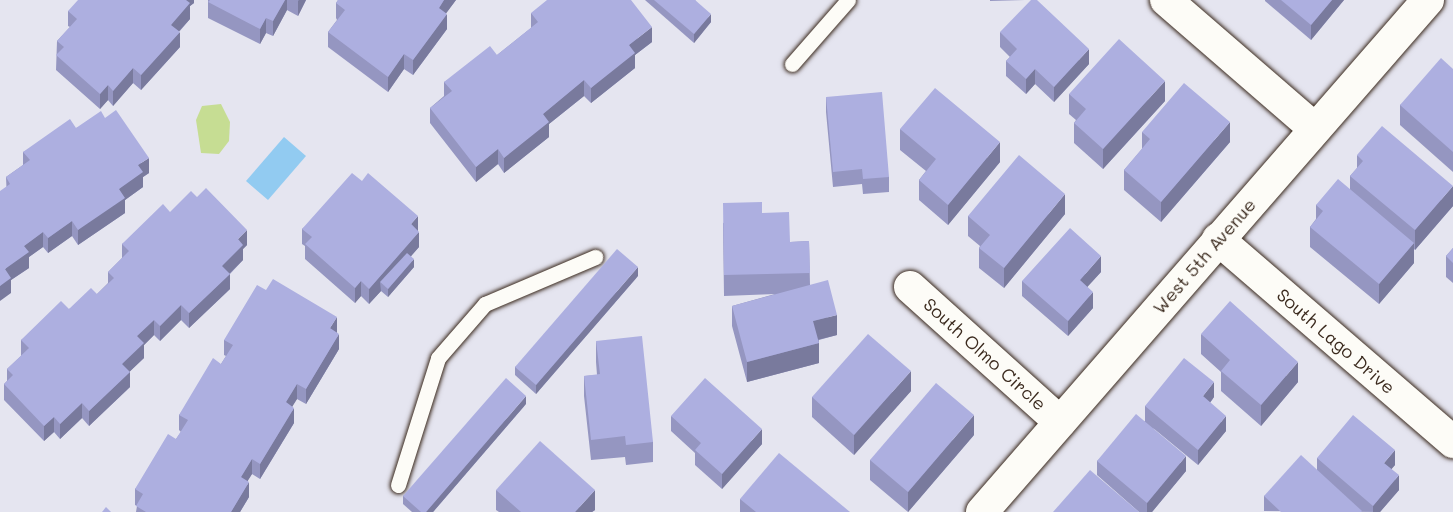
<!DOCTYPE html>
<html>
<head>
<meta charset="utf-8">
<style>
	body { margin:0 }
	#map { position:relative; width:1453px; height:512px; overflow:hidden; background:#e5e5f0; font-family:Mali,sans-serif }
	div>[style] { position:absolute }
	.green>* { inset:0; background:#c6dd93 }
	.water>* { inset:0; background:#92cbf1 }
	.roads { filter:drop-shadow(0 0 2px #3b2a1e) drop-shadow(0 0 2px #3b2a1e) }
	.service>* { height:15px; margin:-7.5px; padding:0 7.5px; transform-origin:7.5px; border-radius:7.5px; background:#fdfcf7 }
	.minor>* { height:32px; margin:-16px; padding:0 16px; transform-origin:16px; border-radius:16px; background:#fdfcf7 }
	.wall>* { inset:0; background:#9596c1 }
	.shaded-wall>* { inset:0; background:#797a9d }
	.building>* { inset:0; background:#adafe0 }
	span { translate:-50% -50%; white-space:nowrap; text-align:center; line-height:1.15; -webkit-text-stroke:4.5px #fdfcf7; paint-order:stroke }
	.street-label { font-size:18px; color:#3b2a1e }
</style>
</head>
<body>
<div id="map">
	<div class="green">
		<i style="clip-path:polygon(221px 104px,230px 122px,229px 141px,219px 154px,201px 153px,196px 120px,202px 106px)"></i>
	</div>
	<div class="water">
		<i style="clip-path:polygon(284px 137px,306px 156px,268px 200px,246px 181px)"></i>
	</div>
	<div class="roads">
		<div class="service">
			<i style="left:792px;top:64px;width:85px;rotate:-48.8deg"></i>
			<i style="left:398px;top:485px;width:133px;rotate:-72.5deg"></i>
			<i style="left:438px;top:358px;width:72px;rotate:-49deg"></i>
			<i style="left:485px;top:304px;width:120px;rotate:-23.1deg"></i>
		</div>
		<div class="minor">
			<i style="left:1166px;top:0;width:197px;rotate:40.9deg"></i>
			<i style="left:1218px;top:239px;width:311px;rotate:40.8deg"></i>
			<i style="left:910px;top:287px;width:202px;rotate:42deg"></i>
			<i style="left:982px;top:512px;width:679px;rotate:-48.94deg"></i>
		</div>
	</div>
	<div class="wall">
		<i style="clip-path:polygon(194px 0,194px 3px,190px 6px,190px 19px,179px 32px,180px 47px,141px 90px,133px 83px,113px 106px,108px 100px,100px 109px,56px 70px,57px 41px,70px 27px,68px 26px,68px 11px)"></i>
		<i style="clip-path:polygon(208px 0,306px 0,298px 16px,287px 10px,273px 36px,266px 33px,260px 44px,208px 18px)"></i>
		<i style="clip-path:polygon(338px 0,456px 0,446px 13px,447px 29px,413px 75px,404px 69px,388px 92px,328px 47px,328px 32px,337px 20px,336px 18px,336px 3px)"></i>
		<i style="clip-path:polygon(645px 0,695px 0,711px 22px,694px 43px)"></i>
		<i style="clip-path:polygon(990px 0,1025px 0,990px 1px)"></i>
		<i style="clip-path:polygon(1265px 0,1344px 0,1311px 40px,1265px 1px)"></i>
		<i style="clip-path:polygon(531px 13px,652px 42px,635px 55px,635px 68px,591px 103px,584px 96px,549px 124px,549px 137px,504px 173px,498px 164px,476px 182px,430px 123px,430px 108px,444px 96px,444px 82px,497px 55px,531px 28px)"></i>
		<i style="clip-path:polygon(1000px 32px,1089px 64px,1054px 102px,1035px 84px,1026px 94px,1006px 76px,1006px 61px,1010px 57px,1000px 47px)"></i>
		<i style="clip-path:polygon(1453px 69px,1453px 172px,1400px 125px,1400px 105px)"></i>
		<i style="clip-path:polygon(1069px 94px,1165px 101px,1103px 169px,1074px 143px,1074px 123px,1076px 120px,1069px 114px)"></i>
		<i style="clip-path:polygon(826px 97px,889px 177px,889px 192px,863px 194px,862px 184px,833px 187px,826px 112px)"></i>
		<i style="clip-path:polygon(105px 118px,149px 173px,143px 177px,143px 187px,125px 200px,125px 213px,78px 245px,72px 236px,48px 253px,43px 247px,29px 257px,29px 268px,11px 280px,11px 293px,6px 177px,23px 165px,23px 152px,76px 128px)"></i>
		<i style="clip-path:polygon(900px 129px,1000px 162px,948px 225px,919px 200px,919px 180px,926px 171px,900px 150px)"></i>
		<i style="clip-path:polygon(1142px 132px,1230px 142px,1161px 222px,1124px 190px,1124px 170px,1142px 149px)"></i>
		<i style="clip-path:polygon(1357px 155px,1453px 206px,1415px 250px,1414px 249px,1414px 263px,1379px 304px,1310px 247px,1310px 227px,1316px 219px,1316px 205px,1350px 190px,1350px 176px,1357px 168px)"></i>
		<i style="clip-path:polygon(362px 181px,418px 230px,419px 247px,411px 256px,414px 267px,388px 297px,381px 291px,369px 304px,361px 296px,355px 303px,305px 259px,305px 246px,302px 244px,302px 229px)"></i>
		<i style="clip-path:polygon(170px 212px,247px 245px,243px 249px,243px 260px,230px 274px,230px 289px,189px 328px,181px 320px,160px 341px,154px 335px,144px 345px,144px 358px,130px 371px,130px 387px,89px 426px,82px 418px,60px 439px,54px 432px,44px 441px,4px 400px,4px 384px,7px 381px,7px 369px,21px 356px,21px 340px,69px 309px,97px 294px,108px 283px,108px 272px,122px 258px,122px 244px)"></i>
		<i style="clip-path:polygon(762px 213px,790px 242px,809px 241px,810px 285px,837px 335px,819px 340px,819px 363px,747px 382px,732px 326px,732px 306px,775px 294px,724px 296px,723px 223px)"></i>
		<i style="clip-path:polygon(1065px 214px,1004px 288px,979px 268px,979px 248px,980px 246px,968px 236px,968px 216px)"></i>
		<i style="clip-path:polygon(1453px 248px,1453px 283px,1446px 277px,1446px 256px)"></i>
		<i style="clip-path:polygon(1101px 272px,1087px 287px,1093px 308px,1068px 336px,1022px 296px,1022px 281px)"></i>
		<i style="clip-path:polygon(638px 276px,536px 394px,515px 375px,515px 367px)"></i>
		<i style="clip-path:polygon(337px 332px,339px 349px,306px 404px,297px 399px,292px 406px,294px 423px,260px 479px,252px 474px,247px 481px,249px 497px,240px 512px,136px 512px,137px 506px,135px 505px,135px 489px,176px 439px,181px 432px,179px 430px,179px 415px,221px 364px,226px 356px,224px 355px,224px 340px)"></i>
		<i style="clip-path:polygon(1201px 334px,1298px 382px,1261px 426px,1221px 391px,1221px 372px,1201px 354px)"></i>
		<i style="clip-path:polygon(596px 341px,653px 442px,653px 462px,626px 465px,625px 457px,591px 460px,584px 396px,584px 376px,597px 375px,596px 362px)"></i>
		<i style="clip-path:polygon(911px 391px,854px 455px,812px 417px,812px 397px)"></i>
		<i style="clip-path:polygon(1214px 397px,1210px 403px,1226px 431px,1198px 465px,1153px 428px,1186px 471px,1152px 512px,1139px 512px,1097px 475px,1097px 461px,1145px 421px,1145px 406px)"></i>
		<i style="clip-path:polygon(526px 404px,433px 512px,412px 512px,403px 504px,403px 496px)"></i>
		<i style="clip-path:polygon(671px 416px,762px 444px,722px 489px,695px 465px,695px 453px,671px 431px)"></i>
		<i style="clip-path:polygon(974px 435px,908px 512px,870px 480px,870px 460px)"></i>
		<i style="clip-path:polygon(1317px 458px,1395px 465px,1391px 469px,1399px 490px,1380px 512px,1264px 511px,1264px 496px,1317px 470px)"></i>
		<i style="clip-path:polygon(496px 490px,595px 510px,592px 512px,499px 512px,496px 510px)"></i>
		<i style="clip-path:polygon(740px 499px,850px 512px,740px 512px)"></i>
	</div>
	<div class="shaded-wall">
		<i style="clip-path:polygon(184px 0,194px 0,194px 3px,190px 6px,190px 19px,171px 40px,171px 25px)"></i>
		<i style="clip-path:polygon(285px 0,287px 0,287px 10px,273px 36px,273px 21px)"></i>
		<i style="clip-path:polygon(299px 0,306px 0,298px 16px,298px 1px)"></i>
		<i style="clip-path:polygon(444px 0,456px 0,439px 23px,439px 8px)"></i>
		<i style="clip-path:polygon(1332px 0,1344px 0,1311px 40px,1311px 25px)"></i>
		<i style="clip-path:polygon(447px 14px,447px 29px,413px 75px,413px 60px)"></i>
		<i style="clip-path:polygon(711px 14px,711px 22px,694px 43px,694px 34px)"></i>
		<i style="clip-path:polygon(266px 18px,266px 33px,260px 44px,260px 29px)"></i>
		<i style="clip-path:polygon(652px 27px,652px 42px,635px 55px,635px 68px,591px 103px,591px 88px,629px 45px)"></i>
		<i style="clip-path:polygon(180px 32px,180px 47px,141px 90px,141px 75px)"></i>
		<i style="clip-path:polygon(1089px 49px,1089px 64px,1054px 102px,1054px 87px)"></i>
		<i style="clip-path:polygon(404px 54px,404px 69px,388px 92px,388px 77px)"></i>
		<i style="clip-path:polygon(133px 68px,133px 83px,113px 106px,113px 91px)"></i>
		<i style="clip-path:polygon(1035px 69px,1035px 84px,1026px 94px,1026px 79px)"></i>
		<i style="clip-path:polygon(584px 80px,584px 96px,549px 124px,549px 137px,504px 173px,504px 158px,543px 114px)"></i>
		<i style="clip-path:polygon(1165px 81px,1165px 101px,1103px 169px,1103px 149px)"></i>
		<i style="clip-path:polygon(108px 85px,108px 100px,100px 109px,100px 94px)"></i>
		<i style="clip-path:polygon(1230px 122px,1230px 142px,1161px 222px,1161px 202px)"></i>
		<i style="clip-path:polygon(1000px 142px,1000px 162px,948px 225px,948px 205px)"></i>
		<i style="clip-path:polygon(498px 149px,498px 164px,476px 182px,476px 167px)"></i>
		<i style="clip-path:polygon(149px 158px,149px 173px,143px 177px,143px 187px,125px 200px,125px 213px,78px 245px,78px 230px,119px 189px,138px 165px)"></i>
		<i style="clip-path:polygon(1453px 186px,1453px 206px,1415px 250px,1415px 230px)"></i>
		<i style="clip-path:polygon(1065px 194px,1065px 214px,1004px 288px,1004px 268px)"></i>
		<i style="clip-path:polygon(418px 216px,418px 231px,411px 224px)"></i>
		<i style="clip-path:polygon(72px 221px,72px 236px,48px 253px,48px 238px)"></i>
		<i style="clip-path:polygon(247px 230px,247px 245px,243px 249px,243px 260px,222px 281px,222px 266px,238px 239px)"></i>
		<i style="clip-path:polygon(43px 232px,43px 247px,29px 257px,29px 268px,11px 280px,11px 293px,0 301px,0 286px,5px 269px,24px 246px)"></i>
		<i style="clip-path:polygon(419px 232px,419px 247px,385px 286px,380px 282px,381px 291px,369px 304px,369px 289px)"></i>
		<i style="clip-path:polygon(1414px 243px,1414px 263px,1379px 304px,1379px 284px)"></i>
		<i style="clip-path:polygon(1101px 256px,1101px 272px,1080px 295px,1080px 280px)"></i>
		<i style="clip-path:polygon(414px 259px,414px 267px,388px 297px,388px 289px)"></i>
		<i style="clip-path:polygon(638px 267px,638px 276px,536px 394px,536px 385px)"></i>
		<i style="clip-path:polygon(230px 274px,230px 289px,189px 328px,189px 313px)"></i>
		<i style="clip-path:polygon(361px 281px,361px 296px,355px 303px,355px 288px)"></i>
		<i style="clip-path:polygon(1093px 292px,1093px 308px,1068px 336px,1068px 321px)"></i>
		<i style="clip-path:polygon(181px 305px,181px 320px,160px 341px,160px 326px)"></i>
		<i style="clip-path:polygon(837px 315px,837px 335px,813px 341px,813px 321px)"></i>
		<i style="clip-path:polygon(337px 317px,337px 332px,330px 344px,330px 328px)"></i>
		<i style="clip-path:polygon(154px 320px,154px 335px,144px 345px,144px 358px,122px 379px,122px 364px,137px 336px)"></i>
		<i style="clip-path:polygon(339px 334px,339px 349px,306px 404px,306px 389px)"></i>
		<i style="clip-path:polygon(819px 343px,819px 363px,747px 382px,747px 362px)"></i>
		<i style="clip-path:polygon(1298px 362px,1298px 382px,1261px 426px,1261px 405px)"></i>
		<i style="clip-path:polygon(911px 371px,911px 391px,854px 455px,854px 435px)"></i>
		<i style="clip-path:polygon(130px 372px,130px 387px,89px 426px,89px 411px)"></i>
		<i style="clip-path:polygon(1214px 382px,1214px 397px,1203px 412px,1203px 396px)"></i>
		<i style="clip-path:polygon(297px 384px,297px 399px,286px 417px,286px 402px)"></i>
		<i style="clip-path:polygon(526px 396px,526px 404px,433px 512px,426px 512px)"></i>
		<i style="clip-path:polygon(82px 403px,82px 418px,60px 439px,60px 424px)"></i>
		<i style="clip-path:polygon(294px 408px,294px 423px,260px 479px,260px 464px)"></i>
		<i style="clip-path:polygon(974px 415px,974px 435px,908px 512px,908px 492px)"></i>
		<i style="clip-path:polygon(1226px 416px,1226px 431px,1198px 465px,1198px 450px)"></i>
		<i style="clip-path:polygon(54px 417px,54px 432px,44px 441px,44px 426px)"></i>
		<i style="clip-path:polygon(762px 429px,762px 444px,722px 489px,722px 474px)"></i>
		<i style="clip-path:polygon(1395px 450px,1395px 465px,1384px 478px,1384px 463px)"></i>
		<i style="clip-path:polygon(1186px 456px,1186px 471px,1152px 512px,1147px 512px,1147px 503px)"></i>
		<i style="clip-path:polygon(252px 459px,252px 474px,241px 492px,241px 477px)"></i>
		<i style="clip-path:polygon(1399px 475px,1399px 490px,1380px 512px,1373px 512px,1373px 506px)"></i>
		<i style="clip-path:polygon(249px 482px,249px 497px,240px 512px,231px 512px)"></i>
		<i style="clip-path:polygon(595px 490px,595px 510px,592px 512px,575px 512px)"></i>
	</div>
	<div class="building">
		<i style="clip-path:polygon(78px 0,186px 0,190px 3px,171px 25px,180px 32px,141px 75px,133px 68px,113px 91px,108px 85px,100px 94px,56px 55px,64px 47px,57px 41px,77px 19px,68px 11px)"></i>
		<i style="clip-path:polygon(210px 0,285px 0,273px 21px,266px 18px,260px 29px,208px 2px)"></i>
		<i style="clip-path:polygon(338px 0,444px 0,439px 8px,447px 14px,413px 60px,404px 54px,388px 77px,328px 32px,345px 10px,336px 3px)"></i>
		<i style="clip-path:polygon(547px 0,631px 0,652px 27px,629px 45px,635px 53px,591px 88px,584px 80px,543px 114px,549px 122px,504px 158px,498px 149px,476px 167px,430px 108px,452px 91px,444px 82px,490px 46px,497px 55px,538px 22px,531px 13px)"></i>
		<i style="clip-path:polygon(654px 0,695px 0,711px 14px,694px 34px)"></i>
		<i style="clip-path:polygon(1031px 0,1037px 0,1089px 49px,1054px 87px,1035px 69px,1026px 79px,1006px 61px,1017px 49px,1000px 32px)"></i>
		<i style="clip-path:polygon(1281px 0,1332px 0,1311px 25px)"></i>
		<i style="clip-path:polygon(1119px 39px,1165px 81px,1103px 149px,1074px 123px,1086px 109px,1069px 94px)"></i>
		<i style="clip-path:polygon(1441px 58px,1453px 69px,1453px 152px,1400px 105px)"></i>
		<i style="clip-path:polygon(1184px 83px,1230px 122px,1161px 202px,1124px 170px,1150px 139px,1142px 132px)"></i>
		<i style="clip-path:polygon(935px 88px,1000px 142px,948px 205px,919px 180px,936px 159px,900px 129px)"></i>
		<i style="clip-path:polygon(882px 92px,889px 177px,863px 179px,862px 169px,833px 172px,826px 97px)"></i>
		<i style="clip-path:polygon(116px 110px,149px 158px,138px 165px,143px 172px,119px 189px,125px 198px,78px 230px,72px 221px,48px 238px,43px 232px,24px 246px,29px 252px,5px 269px,11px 278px,0 286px,0 191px,10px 184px,6px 177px,30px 160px,23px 152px,70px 119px,76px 128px,101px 111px,105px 118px)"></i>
		<i style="clip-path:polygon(1382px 126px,1453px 186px,1415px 230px,1350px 176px,1363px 161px,1357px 155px)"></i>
		<i style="clip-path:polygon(1019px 155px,1065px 194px,1004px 268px,979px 248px,990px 235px,968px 216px)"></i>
		<i style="clip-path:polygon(352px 173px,362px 181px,368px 173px,418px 216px,411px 224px,419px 232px,369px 289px,361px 281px,355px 288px,305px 244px,312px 237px,302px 229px)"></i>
		<i style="clip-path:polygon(1338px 179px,1414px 243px,1379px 284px,1310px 227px,1323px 211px,1316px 205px)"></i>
		<i style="clip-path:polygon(206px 188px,247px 230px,238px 239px,243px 245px,222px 266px,230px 274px,189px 313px,181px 305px,160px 326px,154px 320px,137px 336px,144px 343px,122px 364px,130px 372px,89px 411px,82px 403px,60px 424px,54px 417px,44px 426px,4px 384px,13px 375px,7px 369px,29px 348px,21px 340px,61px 301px,69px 309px,91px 288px,97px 294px,114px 278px,108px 272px,129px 251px,122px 244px,163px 204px,170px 212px,191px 191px,197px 197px)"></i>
		<i style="clip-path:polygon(762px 202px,762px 213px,789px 212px,790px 242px,809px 241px,810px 273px,724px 275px,723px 203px)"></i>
		<i style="clip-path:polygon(1070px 228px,1101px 256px,1080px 280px,1093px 292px,1068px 321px,1022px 281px)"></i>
		<i style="clip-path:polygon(1453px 248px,1453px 263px,1446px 256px)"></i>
		<i style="clip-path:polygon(617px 249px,638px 267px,536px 385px,515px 367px)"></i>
		<i style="clip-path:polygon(407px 253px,414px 259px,388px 289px,380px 282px)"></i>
		<i style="clip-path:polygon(273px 279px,337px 317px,330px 328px,339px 334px,306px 389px,297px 384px,286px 402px,294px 408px,260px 464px,252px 459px,241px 477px,249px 482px,231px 512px,146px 512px,136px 506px,143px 494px,135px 489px,168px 434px,176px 439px,188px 420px,179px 415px,213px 358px,221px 364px,233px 345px,224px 340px,257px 285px,266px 290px)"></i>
		<i style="clip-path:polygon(828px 280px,837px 315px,813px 321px,819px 343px,747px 362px,732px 306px)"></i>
		<i style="clip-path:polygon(1230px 301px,1298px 362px,1261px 405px,1221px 371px,1230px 360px,1201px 334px)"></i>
		<i style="clip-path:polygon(868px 334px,911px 371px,854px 435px,812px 397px)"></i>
		<i style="clip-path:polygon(642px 336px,653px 442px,626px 445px,625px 436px,591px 440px,584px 376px,600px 374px,596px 341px)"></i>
		<i style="clip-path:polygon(1184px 358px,1214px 382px,1203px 396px,1226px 416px,1198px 450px,1145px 406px)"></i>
		<i style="clip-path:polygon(506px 378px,526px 396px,426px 512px,421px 512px,403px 496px)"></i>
		<i style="clip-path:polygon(705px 378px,762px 429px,722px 474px,695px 450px,701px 443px,671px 416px)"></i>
		<i style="clip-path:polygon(936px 383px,974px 415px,908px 492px,870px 460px)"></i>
		<i style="clip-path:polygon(1136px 414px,1186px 456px,1147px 503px,1097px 461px)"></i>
		<i style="clip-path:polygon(1353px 415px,1395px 450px,1384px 463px,1399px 475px,1373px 506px,1317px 458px)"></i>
		<i style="clip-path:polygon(540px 441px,595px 490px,575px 512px,521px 512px,496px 490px)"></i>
		<i style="clip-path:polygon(779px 453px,850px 512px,756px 512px,740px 499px)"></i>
		<i style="clip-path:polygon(1301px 455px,1362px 511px,1361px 512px,1281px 512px,1264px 496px)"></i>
		<i style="clip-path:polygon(1090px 470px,1139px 512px,1053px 512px)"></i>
		<i style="clip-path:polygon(106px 507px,111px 512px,102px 512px)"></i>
	</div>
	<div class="street-label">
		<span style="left:1204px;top:256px;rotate:-49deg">West 5th Avenue</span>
		<span style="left:1336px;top:341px;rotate:41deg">South Lago Drive</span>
		<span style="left:985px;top:354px;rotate:42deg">South Olmo Circle</span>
	</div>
</div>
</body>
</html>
